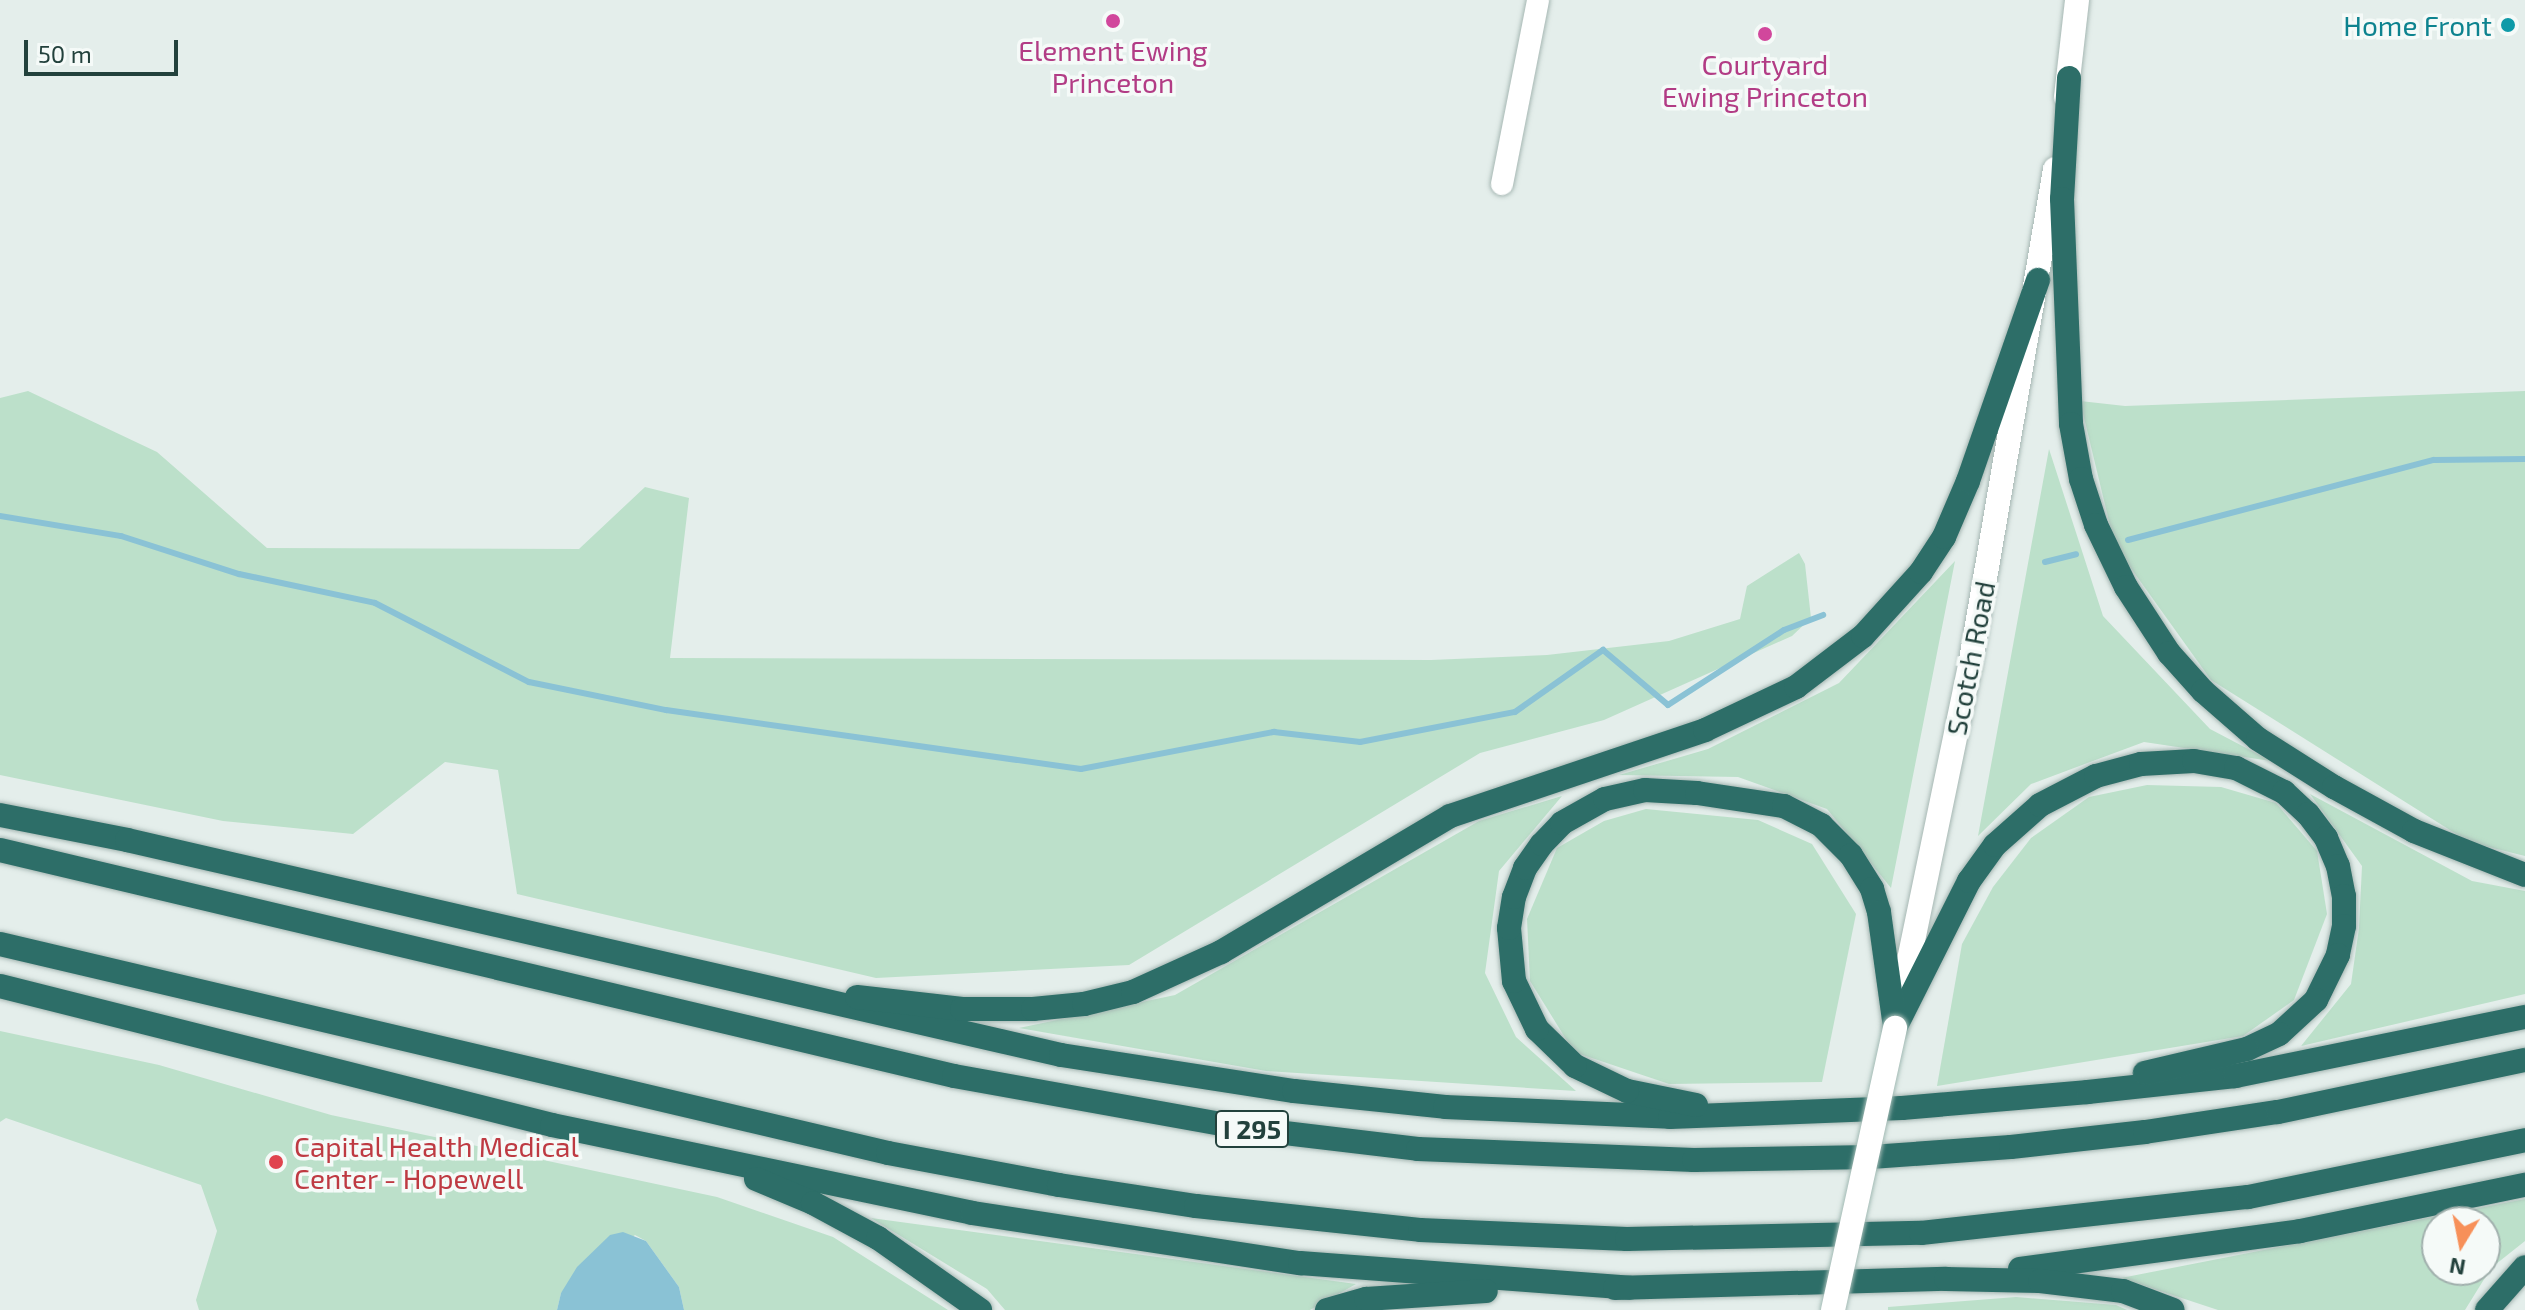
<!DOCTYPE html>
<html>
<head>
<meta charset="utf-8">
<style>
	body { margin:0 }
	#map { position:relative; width:2525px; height:1310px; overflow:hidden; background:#e4eeeb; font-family:"Exo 2",sans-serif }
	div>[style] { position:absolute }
	.green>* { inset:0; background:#bce0ca }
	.water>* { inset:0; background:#8ac2d5 }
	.stream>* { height:6px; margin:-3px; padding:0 3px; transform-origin:3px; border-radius:3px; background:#8ac2d5 }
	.roads { filter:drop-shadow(0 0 2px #a6b7b3) drop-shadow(0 0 2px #a6b7b3) }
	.street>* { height:22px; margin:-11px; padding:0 11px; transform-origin:11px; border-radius:11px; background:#fff }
	.secondary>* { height:24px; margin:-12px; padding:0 12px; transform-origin:12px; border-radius:12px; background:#fff }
	.highway>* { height:24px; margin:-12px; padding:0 12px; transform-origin:12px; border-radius:12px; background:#2d6e68 }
	.bridges { filter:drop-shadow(0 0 2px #a2bab4) drop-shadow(0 0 2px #a2bab4) }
	.secondary-bridge>* { height:24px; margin:-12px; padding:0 12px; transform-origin:12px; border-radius:12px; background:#fff }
	.dots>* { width:22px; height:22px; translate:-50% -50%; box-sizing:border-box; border:4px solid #f5faf8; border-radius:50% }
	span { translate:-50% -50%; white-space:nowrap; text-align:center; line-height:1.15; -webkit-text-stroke:7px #f5faf8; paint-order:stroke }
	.shield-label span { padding:2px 6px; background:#f5faf8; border:2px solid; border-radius:6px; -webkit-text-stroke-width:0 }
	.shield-label { font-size:26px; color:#22413c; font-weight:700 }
	.culture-label { font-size:28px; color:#0d838f }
	.right { translate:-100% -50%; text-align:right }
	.hotel-label { font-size:28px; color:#b23c85 }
	.street-label { font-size:28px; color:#22413c }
	.health-label { font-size:28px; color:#be3a42 }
	.left { translate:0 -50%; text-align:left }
	.north { position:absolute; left:2421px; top:1206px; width:80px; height:80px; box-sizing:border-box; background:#f5faf8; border:2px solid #a1b0ad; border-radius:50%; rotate:190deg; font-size:22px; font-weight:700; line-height:32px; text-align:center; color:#22413c }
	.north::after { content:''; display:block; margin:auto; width:28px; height:36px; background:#f79059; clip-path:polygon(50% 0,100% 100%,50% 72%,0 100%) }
	.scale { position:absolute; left:24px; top:40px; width:154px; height:36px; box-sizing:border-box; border:4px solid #22413c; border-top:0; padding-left:10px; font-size:24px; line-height:28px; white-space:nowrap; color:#22413c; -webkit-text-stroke:6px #f5faf8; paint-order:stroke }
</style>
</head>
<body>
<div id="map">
	<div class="green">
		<i style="clip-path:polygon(28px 391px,157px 452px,267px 548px,579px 549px,645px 487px,689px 498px,670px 658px,1431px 660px,1547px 655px,1669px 641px,1740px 619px,1747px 586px,1799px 553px,1805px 564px,1811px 618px,1792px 636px,1604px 720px,1480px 753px,1129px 965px,876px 978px,517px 894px,498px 770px,445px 762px,353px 834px,223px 821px,0 775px,0 398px)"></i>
		<i style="clip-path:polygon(2525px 391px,2525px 856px,2469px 842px,2211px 680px,2115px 546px,2080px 401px,2125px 406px)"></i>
		<i style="clip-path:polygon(2049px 449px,2103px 616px,2210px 729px,2271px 761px,2144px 742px,2031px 784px,1978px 836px)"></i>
		<i style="clip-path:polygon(1955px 561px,1891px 888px,1827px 809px,1738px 777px,1619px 775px,1708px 749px,1839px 683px)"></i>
		<i style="clip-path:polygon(2147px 785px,2221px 787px,2276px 803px,2317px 851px,2327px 914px,2294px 1000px,2243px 1036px,1937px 1086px,1962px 944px,1993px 887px,2031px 838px,2089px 797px)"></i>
		<i style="clip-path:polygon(2310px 794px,2472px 881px,2525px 891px,2525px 994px,2301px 1046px,2351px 984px,2359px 928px,2362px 866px)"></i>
		<i style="clip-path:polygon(1562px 796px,1499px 871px,1485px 973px,1516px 1037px,1576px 1091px,1266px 1071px,1019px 1028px,1175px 995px,1479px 821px)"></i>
		<i style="clip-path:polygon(1646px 809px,1758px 820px,1812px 844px,1856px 914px,1822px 1082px,1669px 1084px,1574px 1052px,1530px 981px,1527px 919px,1557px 848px,1604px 821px)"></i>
		<i style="clip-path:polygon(0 1031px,159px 1065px,331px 1115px,717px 1197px,833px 1237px,948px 1310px,684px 1310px,679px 1287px,646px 1241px,635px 1235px,561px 1293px,557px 1310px,199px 1310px,196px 1300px,217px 1231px,201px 1185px,6px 1118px,0 1122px)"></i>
		<i style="clip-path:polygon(evenodd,2525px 1199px,2525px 1241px,2491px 1268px,2465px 1310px,2218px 1310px,2121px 1278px,2525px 1199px,2437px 1222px,2485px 1222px,2485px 1270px,2437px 1270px,2437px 1222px)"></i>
		<i style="clip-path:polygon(871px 1218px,1356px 1284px,1310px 1310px,1005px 1310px,987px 1289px)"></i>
		<i style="clip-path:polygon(2016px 1297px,2116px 1305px,2127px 1310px,1888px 1310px,1888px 1307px)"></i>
	</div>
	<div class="water">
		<i style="clip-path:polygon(623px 1232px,646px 1241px,679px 1287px,684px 1310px,557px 1310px,561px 1293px,577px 1267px,610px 1235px)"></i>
	</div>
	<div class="stream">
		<i style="left:0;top:516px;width:123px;rotate:9.4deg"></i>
		<i style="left:121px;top:536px;width:124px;rotate:17.9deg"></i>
		<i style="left:239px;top:574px;width:139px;rotate:12deg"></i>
		<i style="left:375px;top:603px;width:173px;rotate:27.2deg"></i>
		<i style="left:529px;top:682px;width:140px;rotate:11.6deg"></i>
		<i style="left:666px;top:710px;width:419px;rotate:8.1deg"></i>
		<i style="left:1081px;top:769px;width:197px;rotate:-10.9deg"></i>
		<i style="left:1274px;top:732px;width:87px;rotate:6.6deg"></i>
		<i style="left:1360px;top:742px;width:158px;rotate:-11deg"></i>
		<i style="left:1515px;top:712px;width:108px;rotate:-35.2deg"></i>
		<i style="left:1603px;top:650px;width:85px;rotate:40.2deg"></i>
		<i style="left:1668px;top:705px;width:138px;rotate:-32.9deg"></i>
		<i style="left:1784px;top:630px;width:42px;rotate:-21deg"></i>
		<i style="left:2128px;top:540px;width:316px;rotate:-14.7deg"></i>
		<i style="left:2434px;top:460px;width:91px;rotate:-0.6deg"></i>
		<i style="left:2045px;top:562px;width:32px;rotate:-14deg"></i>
	</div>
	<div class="roads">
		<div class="street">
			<i style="left:1502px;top:184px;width:187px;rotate:-78.9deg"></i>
		</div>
		<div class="secondary">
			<i style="left:2066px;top:97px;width:98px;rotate:-83.5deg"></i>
			<i style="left:1898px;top:1013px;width:354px;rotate:-78.3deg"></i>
			<i style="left:1970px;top:666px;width:504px;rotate:-80.29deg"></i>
		</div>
		<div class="highway">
			<i style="left:2069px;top:78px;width:121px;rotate:93.3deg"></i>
			<i style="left:2062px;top:199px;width:225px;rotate:87.7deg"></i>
			<i style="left:2071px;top:424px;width:56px;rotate:79.7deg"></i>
			<i style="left:2081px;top:479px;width:48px;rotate:71.9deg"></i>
			<i style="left:2096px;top:525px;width:69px;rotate:64.2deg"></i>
			<i style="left:2126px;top:587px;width:79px;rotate:56.9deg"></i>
			<i style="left:2169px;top:653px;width:51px;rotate:48.2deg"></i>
			<i style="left:2203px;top:691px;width:73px;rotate:41.1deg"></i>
			<i style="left:2258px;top:739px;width:90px;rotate:32.3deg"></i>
			<i style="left:2334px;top:787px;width:91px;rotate:28.8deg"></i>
			<i style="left:2414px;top:831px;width:119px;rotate:21.6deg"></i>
			<i style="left:0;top:815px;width:129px;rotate:11.1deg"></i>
			<i style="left:127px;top:840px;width:958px;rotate:12.96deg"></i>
			<i style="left:1061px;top:1055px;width:236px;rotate:8.8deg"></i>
			<i style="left:1294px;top:1091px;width:152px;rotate:6deg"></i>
			<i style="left:1445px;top:1107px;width:225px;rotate:2.5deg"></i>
			<i style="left:1670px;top:1117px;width:232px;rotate:-2.2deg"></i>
			<i style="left:1902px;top:1108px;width:187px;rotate:-4.9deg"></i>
			<i style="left:2088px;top:1092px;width:148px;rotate:-6.2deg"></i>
			<i style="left:2235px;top:1076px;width:296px;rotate:-11.5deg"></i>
			<i style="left:0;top:850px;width:980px;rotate:13.33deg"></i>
			<i style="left:954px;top:1076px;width:294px;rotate:10.2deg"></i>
			<i style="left:1243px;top:1128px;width:176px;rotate:6.8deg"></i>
			<i style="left:1418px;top:1149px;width:276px;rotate:2.3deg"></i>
			<i style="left:1694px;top:1160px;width:177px;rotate:-1deg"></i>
			<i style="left:1871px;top:1157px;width:140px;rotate:-4.1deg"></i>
			<i style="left:2011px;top:1147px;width:135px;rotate:-6.4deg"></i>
			<i style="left:2145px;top:1132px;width:134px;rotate:-8.6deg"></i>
			<i style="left:2278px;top:1112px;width:252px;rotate:-11.9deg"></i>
			<i style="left:0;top:944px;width:912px;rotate:13.24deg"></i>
			<i style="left:888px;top:1153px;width:174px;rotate:10.6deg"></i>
			<i style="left:1059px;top:1185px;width:139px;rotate:8.7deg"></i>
			<i style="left:1196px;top:1206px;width:225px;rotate:6.1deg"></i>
			<i style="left:1420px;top:1230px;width:207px;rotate:2.5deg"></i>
			<i style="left:1627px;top:1239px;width:294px;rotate:-1.2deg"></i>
			<i style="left:1921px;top:1233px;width:329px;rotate:-6.3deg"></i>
			<i style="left:2248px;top:1197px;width:283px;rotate:-11.6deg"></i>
			<i style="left:0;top:986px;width:569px;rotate:14.13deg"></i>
			<i style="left:552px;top:1125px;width:429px;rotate:11.8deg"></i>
			<i style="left:972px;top:1213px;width:332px;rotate:8.7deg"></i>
			<i style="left:1300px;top:1263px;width:331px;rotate:4.3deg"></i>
			<i style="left:857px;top:997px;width:106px;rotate:6.5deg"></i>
			<i style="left:962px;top:1009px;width:71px"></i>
			<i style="left:1033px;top:1009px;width:51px;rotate:-5.6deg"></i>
			<i style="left:1084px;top:1004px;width:50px;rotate:-13.8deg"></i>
			<i style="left:1133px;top:992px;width:97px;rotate:-24.4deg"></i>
			<i style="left:1221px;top:952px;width:266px;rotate:-30.7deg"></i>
			<i style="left:1450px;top:816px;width:269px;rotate:-18.6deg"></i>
			<i style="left:1705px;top:730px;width:101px;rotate:-25.3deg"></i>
			<i style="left:1796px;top:687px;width:84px;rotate:-37.3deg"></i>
			<i style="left:1863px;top:636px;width:86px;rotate:-47.8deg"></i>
			<i style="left:1921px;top:572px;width:42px;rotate:-56.7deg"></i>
			<i style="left:1944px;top:537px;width:61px;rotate:-66.8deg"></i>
			<i style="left:1968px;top:481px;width:213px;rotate:-70.8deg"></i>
			<i style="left:1895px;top:1028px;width:165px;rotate:-63.3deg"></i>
			<i style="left:1969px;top:881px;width:44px;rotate:-54.2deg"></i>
			<i style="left:1995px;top:845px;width:60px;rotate:-41.6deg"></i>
			<i style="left:2040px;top:805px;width:63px;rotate:-27.4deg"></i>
			<i style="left:2096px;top:776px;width:47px;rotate:-14.9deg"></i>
			<i style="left:2141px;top:764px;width:53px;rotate:-3.2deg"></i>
			<i style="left:2194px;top:761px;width:43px;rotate:9.5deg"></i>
			<i style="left:2236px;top:768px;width:54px;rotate:26.6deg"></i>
			<i style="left:2284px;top:792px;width:33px;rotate:43deg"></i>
			<i style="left:2308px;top:814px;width:30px;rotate:53deg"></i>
			<i style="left:2326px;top:838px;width:30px;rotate:67deg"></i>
			<i style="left:2338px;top:866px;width:31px;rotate:79deg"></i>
			<i style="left:2344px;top:896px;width:30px;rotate:90deg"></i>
			<i style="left:2344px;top:926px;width:30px;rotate:102deg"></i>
			<i style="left:2338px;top:955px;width:50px;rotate:116.1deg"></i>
			<i style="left:2316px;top:1000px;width:50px;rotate:137.4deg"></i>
			<i style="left:2279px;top:1034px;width:35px;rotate:155deg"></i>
			<i style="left:2247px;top:1049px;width:105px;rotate:166.8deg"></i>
			<i style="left:1696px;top:1105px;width:70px;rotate:-168.5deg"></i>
			<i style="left:1627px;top:1091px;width:58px;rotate:-154.3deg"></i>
			<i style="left:1575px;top:1066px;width:53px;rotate:-135.8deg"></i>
			<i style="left:1537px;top:1029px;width:53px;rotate:-115.6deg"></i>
			<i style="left:1514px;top:981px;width:53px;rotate:-95.4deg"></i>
			<i style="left:1509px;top:928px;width:31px;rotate:-81deg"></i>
			<i style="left:1514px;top:897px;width:31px;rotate:-69deg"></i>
			<i style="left:1525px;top:868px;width:29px;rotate:-55deg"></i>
			<i style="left:1542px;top:844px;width:29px;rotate:-46deg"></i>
			<i style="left:1562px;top:823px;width:49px;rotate:-29.2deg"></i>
			<i style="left:1605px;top:799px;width:41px;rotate:-12.7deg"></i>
			<i style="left:1645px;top:790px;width:52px;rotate:3.3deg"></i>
			<i style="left:1697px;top:793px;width:88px;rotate:8.5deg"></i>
			<i style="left:1784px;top:806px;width:42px;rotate:27.2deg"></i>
			<i style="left:1821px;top:825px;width:42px;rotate:45deg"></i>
			<i style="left:1851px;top:855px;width:40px;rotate:58deg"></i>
			<i style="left:1872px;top:889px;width:24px;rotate:73deg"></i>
			<i style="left:1879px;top:912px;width:117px;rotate:82.1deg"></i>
			<i style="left:756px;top:1179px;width:62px;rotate:22.8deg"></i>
			<i style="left:813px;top:1203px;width:74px;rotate:28.3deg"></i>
			<i style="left:878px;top:1238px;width:125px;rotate:35.2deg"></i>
			<i style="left:2020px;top:1269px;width:283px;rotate:-7.7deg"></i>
			<i style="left:2300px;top:1231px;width:230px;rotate:-11.6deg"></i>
			<i style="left:1615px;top:1288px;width:331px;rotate:-1.6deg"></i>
			<i style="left:1946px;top:1279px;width:94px;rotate:1.2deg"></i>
			<i style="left:2040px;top:1281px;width:84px;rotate:6.9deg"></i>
			<i style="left:2123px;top:1291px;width:53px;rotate:20.8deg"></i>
			<i style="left:1327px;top:1310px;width:41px;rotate:-15.8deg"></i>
			<i style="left:1366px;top:1299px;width:120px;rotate:-3.8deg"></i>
			<i style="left:2487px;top:1310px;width:57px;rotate:-48.5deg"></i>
		</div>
	</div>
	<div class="bridges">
		<div class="secondary-bridge">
			<i style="left:1833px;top:1310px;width:289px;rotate:-77.6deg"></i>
		</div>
	</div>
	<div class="dots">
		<i style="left:1113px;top:21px;background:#d1479c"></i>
		<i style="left:2508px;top:25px;background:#0f9aa8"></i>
		<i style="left:1765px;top:34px;background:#d1479c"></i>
		<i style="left:276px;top:1162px;background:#e0444e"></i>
	</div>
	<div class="shield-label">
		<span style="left:1252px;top:1129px">I 295</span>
	</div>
	<div class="culture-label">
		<span class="right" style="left:2492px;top:25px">Home Front</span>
	</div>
	<div class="hotel-label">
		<span style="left:1113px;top:66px">Element Ewing<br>Princeton</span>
		<span style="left:1765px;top:80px">Courtyard<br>Ewing Princeton</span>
	</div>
	<div class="street-label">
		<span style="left:1970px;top:658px;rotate:-79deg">Scotch Road</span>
	</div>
	<div class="health-label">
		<span class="left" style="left:294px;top:1162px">Capital Health Medical<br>Center - Hopewell</span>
	</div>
	<div class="north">N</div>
	<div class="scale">50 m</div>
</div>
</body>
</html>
